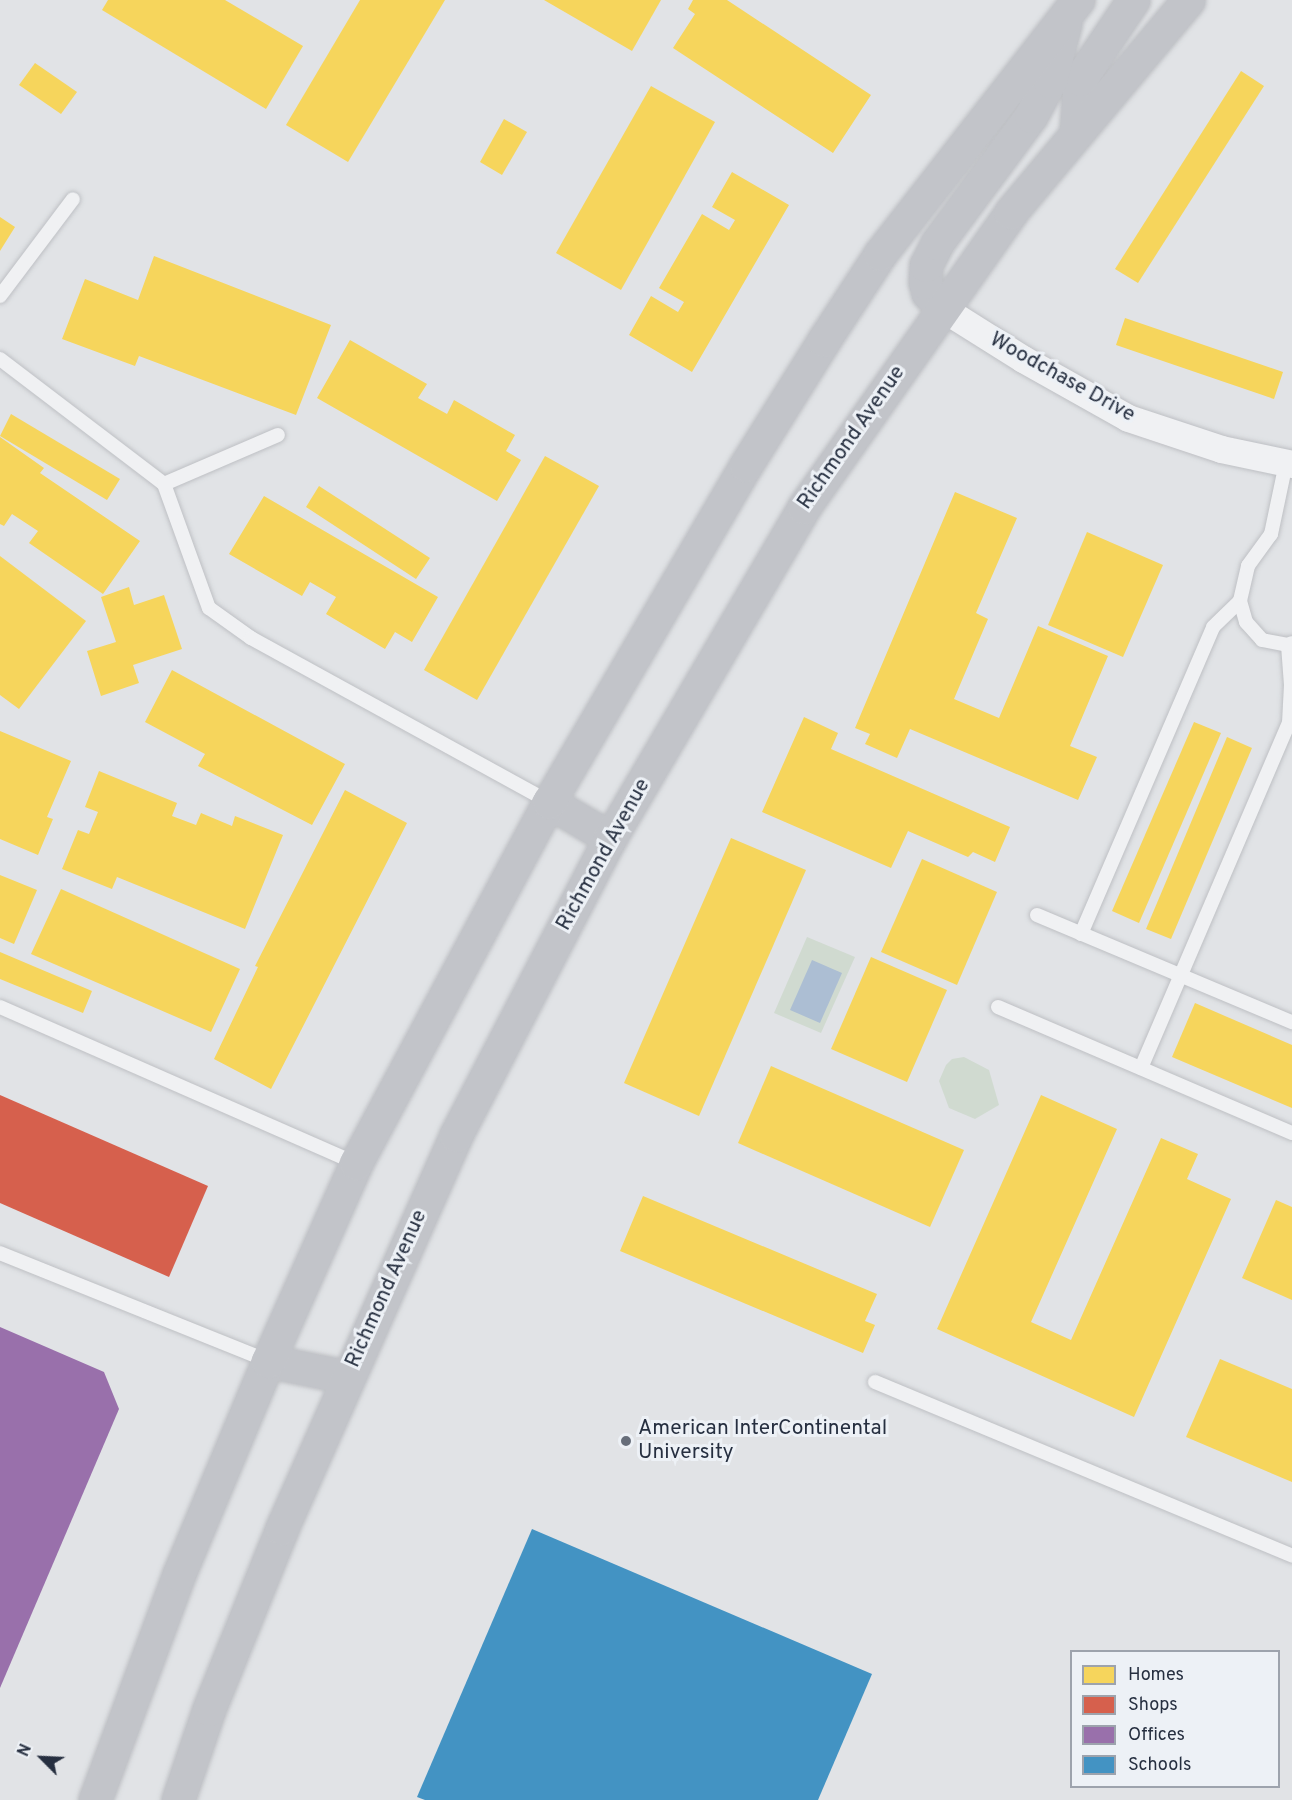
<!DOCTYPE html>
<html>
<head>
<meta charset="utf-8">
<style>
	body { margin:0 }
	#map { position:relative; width:1292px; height:1800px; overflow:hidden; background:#e1e3e6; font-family:Overpass,sans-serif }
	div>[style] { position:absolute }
	.green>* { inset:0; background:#d0dad0 }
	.water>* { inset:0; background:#acbed3 }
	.homes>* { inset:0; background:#f6d55c }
	.shops>* { inset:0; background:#d6604d }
	.offices>* { inset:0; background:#9970ab }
	.schools>* { inset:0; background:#4393c3 }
	.roads { filter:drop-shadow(0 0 2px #bec0c4) drop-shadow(0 0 2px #bec0c4) }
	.service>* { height:14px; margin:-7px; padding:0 7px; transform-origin:7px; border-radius:7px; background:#f0f1f3 }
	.minor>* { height:27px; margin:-13.5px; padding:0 13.5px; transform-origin:13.5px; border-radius:13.5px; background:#f0f1f3 }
	.secondary>* { height:33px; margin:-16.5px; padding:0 16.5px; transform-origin:16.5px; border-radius:16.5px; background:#c2c4c9 }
	.dots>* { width:16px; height:16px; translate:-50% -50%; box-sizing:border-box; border:3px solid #edf1f6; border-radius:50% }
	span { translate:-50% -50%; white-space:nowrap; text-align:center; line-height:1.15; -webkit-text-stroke:6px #edf1f6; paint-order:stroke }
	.street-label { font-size:21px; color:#262f40 }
	.poi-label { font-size:21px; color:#262f40 }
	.left { translate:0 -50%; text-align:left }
	.legend { position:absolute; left:1070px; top:1650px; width:210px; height:138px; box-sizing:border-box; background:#edf1f6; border:2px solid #9da3ad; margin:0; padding:8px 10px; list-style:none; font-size:18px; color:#262f40 }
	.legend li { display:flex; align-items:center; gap:12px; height:30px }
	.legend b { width:30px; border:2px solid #9da3ad }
	.north { position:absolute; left:12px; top:1728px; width:60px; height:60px; -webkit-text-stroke:4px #edf1f6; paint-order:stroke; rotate:294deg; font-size:16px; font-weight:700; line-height:24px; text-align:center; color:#262f40 }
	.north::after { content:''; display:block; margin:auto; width:21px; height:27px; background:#262f40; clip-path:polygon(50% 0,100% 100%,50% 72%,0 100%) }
</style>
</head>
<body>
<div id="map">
	<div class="green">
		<i style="clip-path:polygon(807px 937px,855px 957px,821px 1033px,774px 1013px)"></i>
		<i style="clip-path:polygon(964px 1057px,989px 1070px,999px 1105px,975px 1119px,949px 1108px,939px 1081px,946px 1065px,952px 1059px)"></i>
	</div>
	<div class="water">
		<i style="clip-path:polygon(812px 960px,842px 973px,820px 1023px,790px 1010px)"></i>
	</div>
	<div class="homes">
		<i style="clip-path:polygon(108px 0,225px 0,303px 46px,266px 109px,102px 10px)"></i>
		<i style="clip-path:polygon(360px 0,445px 0,348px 162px,286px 125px)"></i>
		<i style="clip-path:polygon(544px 0,661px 0,632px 51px)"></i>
		<i style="clip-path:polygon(693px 0,727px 0,871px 95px,833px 153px,673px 48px,695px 14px,688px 9px)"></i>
		<i style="clip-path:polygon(35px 63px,77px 92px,61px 114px,19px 85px)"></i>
		<i style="clip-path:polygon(1241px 71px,1264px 86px,1138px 283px,1115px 269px)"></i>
		<i style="clip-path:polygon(651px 86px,715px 122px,621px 290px,556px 253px)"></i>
		<i style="clip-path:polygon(504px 119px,527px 132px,502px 175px,480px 162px)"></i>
		<i style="clip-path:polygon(732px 172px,789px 205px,692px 372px,629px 335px,651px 296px,678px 312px,684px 302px,659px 288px,702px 214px,729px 230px,735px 220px,712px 207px)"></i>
		<i style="clip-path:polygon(0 217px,15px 227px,0 251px)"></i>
		<i style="clip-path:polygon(154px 256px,331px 325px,296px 415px,139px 356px,135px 366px,62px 339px,85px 279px,138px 300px)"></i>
		<i style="clip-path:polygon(1125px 318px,1283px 372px,1274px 399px,1116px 345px)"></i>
		<i style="clip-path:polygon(350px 340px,427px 384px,418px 398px,447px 414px,454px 400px,515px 435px,506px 451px,521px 460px,497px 501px,317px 398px)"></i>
		<i style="clip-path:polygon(11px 414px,120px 479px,107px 500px,0 436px)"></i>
		<i style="clip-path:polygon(0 437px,44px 468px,40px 473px,140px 541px,103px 594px,29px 543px,38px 531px,12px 514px,4px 526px,0 524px)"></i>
		<i style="clip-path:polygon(545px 456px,599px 486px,477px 700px,424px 670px)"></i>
		<i style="clip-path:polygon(319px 486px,430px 558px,416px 579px,306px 507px)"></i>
		<i style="clip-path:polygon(955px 492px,1017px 518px,976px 613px,988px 619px,954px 699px,999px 718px,1038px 626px,1108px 656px,1070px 746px,1097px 757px,1078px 800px,910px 729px,897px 758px,865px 744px,870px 734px,855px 728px)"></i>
		<i style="clip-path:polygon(264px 496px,438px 597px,412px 642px,395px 632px,385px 649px,326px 614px,336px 597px,310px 582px,302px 596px,229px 554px)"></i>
		<i style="clip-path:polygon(1087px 532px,1163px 565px,1123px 657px,1048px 625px)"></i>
		<i style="clip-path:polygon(0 556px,86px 621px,19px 709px,0 695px)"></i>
		<i style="clip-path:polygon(129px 587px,134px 605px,164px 595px,182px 649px,133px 665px,139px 683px,101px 696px,87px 651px,116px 642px,101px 597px)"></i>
		<i style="clip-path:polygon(172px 670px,345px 764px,312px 825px,198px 766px,205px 754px,145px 722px)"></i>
		<i style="clip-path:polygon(804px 717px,838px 733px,831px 749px,1010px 827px,995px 862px,973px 852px,968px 857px,908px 831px,891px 868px,762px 812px)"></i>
		<i style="clip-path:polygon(1194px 722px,1221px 733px,1139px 923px,1112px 911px)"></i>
		<i style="clip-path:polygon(0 731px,71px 761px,47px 817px,53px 819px,38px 855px,0 839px)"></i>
		<i style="clip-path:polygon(1227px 737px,1252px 748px,1171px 939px,1146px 929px)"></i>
		<i style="clip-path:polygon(99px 771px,177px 803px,172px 816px,196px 825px,201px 813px,232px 826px,235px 816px,283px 835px,245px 929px,117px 877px,112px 889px,62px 869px,78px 830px,89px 834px,98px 812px,85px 807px)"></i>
		<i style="clip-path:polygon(345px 790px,407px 823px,271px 1089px,214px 1059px,258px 967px,255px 966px)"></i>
		<i style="clip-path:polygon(731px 838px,806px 870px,699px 1116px,624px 1083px)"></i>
		<i style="clip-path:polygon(922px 859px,997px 892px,957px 985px,881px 952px)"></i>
		<i style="clip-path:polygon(0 875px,37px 890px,14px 944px,0 938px)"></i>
		<i style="clip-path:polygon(61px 889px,240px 969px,211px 1032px,31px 954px)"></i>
		<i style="clip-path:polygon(0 952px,92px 991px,83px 1013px,0 979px)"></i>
		<i style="clip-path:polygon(871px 957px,947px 990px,907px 1082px,831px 1049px)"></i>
		<i style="clip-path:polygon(1195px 1003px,1292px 1045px,1292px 1108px,1172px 1057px)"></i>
		<i style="clip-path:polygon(771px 1066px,964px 1150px,930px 1227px,738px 1143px)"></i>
		<i style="clip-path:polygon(1041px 1095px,1117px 1129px,1031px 1322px,1071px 1340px,1161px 1138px,1198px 1154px,1187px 1179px,1231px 1199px,1134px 1417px,937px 1329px)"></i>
		<i style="clip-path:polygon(643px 1196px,877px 1294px,865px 1321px,875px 1325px,863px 1353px,620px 1251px)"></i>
		<i style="clip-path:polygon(1276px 1200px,1292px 1207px,1292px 1300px,1242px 1278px)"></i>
		<i style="clip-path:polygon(1220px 1359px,1292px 1389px,1292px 1482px,1186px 1437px)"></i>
	</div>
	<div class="shops">
		<i style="clip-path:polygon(0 1095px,208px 1186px,169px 1277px,0 1203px)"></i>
	</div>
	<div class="offices">
		<i style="clip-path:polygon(0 1327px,104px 1372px,119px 1409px,0 1688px)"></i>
	</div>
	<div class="schools">
		<i style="clip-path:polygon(532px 1529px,872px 1674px,818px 1800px,425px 1800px,417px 1797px)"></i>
	</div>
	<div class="roads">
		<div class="service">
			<i style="left:0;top:296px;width:121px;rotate:-53deg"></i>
			<i style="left:0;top:359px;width:206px;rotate:37.3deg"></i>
			<i style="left:164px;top:484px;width:132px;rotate:70.1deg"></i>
			<i style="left:209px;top:608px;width:52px;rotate:35.5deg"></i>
			<i style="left:251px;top:638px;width:340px;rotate:28.8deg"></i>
			<i style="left:1286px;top:463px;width:73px;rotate:101.9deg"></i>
			<i style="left:1271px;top:534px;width:39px;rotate:126deg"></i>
			<i style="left:1248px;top:566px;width:36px;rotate:103deg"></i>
			<i style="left:1240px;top:601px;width:22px;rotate:74deg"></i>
			<i style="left:1246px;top:622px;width:24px;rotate:48deg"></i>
			<i style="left:1262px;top:640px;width:26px;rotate:11deg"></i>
			<i style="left:1288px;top:645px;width:4px;rotate:-27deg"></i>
			<i style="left:164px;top:484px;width:124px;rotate:-23.3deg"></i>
			<i style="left:1037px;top:915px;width:277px;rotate:22.8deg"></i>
			<i style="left:1081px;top:934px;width:334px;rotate:-66.7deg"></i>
			<i style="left:1213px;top:627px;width:37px;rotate:-44deg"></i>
			<i style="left:0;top:1007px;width:389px;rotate:23.7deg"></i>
			<i style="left:998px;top:1007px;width:320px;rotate:23.2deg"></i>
			<i style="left:1141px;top:1068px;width:375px;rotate:-66.8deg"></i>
			<i style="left:1289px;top:723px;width:38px;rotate:-87deg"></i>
			<i style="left:1291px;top:685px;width:40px;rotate:-94.3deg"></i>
			<i style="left:0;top:1253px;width:289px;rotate:21.9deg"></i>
			<i style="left:875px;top:1382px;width:452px;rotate:22.6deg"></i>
		</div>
		<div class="minor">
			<i style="left:942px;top:308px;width:96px;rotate:32.2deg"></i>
			<i style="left:1023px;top:359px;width:120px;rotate:29.3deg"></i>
			<i style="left:1128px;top:418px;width:98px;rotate:18.4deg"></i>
			<i style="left:1221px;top:449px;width:73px;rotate:11.9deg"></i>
		</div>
		<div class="secondary">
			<i style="left:1076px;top:133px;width:54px;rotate:-85.8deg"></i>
			<i style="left:1080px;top:79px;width:95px;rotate:-56.1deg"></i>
			<i style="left:942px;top:308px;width:21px;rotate:-133deg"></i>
			<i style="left:928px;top:293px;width:11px;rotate:-105deg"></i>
			<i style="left:925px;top:282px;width:17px;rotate:-87deg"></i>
			<i style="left:926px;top:265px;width:25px;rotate:-63deg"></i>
			<i style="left:937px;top:243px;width:158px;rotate:-53.5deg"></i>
			<i style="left:1031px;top:116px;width:40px;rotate:-62deg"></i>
			<i style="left:1050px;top:81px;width:59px;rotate:-75.3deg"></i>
			<i style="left:549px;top:802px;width:71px;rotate:30.5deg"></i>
			<i style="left:268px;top:1361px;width:81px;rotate:11.4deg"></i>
			<i style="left:95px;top:1800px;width:241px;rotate:-69.6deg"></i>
			<i style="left:179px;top:1574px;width:231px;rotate:-67.3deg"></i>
			<i style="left:268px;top:1361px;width:217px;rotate:-66deg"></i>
			<i style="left:356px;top:1163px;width:409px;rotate:-61.9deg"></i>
			<i style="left:549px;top:802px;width:390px;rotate:-59.7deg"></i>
			<i style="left:746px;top:465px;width:147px;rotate:-58deg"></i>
			<i style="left:824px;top:340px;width:103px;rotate:-56.9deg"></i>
			<i style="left:880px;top:254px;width:322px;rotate:-52.1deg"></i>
			<i style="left:178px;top:1800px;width:96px;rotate:-71.2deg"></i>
			<i style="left:209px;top:1709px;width:195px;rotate:-68deg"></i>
			<i style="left:282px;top:1528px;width:430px;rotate:-66.1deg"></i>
			<i style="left:456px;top:1135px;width:335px;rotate:-62.6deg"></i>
			<i style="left:610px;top:838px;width:384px;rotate:-59.6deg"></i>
			<i style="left:804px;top:507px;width:360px;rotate:-54.9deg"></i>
			<i style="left:1011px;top:212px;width:276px;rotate:-50.1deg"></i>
		</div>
	</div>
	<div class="dots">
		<i style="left:626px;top:1441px;background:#676e7a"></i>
	</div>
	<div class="street-label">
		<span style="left:1062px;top:378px;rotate:29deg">Woodchase Drive</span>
		<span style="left:852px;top:438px;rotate:-55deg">Richmond Avenue</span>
		<span style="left:604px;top:855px;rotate:-61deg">Richmond Avenue</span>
		<span style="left:387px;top:1289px;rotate:-66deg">Richmond Avenue</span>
	</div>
	<div class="poi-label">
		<span class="left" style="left:638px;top:1441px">American InterContinental<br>University</span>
	</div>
	<ul class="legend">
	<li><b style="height:16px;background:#f6d55c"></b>Homes</li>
	<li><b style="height:16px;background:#d6604d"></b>Shops</li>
	<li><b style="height:16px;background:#9970ab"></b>Offices</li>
	<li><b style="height:16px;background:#4393c3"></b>Schools</li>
	</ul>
	<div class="north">N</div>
</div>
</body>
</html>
